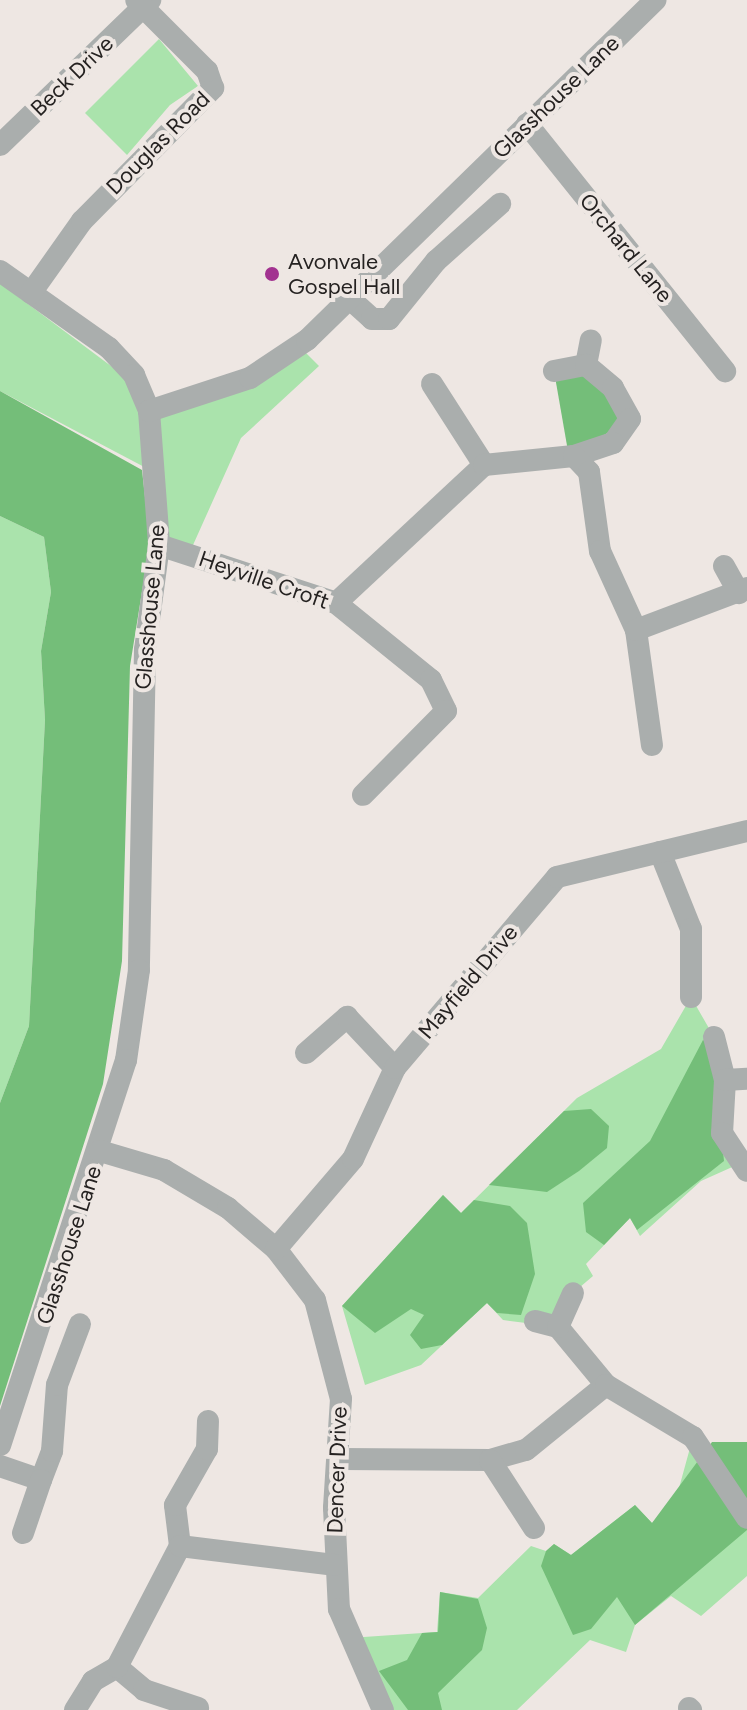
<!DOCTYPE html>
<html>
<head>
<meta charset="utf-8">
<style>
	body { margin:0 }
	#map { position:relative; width:747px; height:1710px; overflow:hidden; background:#eee7e3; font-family:Figtree,sans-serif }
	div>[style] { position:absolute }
	.green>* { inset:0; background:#aae3ac }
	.forest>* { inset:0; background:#74be79 }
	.minor>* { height:22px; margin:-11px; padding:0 11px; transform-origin:11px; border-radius:11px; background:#aaaead }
	.dots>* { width:22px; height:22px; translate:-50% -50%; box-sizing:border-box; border:4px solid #eee7e3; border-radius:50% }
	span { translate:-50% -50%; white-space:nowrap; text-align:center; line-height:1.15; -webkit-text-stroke:8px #eee7e3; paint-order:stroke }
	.street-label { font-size:22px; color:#252221 }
	.poi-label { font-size:22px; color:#252221 }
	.left { translate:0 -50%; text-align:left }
</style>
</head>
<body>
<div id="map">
	<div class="green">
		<i style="clip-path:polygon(159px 39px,198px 86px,170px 105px,127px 155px,85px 113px)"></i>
		<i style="clip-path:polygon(0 283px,123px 375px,142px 418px,150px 470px,0 391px)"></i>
		<i style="clip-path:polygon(300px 347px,319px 366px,241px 438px,189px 554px,159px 545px,149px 411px)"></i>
		<i style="clip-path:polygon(0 516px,44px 537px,51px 592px,41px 651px,45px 720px,29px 1026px,0 1103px)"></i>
		<i style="clip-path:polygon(691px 997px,714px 1037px,722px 1133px,739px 1164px,701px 1181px,640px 1236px,630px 1218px,586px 1264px,593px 1276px,573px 1293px,558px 1327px,503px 1320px,487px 1303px,421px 1365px,365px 1385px,342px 1306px,443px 1195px,461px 1213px,577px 1098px,661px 1049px)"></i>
		<i style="clip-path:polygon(693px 1437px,747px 1518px,747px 1576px,701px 1616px,671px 1596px,635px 1625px,626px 1652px,590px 1640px,517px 1710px,383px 1710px,349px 1638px,437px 1632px,440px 1592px,478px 1598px,531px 1546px,546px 1551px,554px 1544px,571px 1555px,635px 1505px,652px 1523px,676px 1499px)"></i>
	</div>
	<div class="forest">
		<i style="clip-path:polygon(586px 365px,630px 419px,569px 457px,554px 371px)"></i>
		<i style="clip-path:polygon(0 391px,142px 470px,150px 542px,130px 666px,122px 961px,103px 1084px,0 1406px,0 1103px,29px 1026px,45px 720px,41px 651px,51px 592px,44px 537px,0 516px)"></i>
		<i style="clip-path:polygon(703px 1040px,712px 1047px,724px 1161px,637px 1230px,630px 1218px,604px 1245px,586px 1232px,583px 1203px,650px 1141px)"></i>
		<i style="clip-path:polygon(591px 1109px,609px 1126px,607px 1148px,579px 1171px,547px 1192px,489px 1185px,564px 1111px)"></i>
		<i style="clip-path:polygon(443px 1195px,461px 1213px,474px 1200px,510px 1206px,527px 1223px,535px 1274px,521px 1315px,497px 1313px,487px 1303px,442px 1345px,421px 1349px,410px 1335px,424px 1315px,411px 1309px,375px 1333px,342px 1306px)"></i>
		<i style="clip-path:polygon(712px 1442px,747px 1442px,747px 1530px,635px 1625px,617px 1597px,591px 1629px,573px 1635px,541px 1566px,546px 1551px,554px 1544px,571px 1555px,635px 1505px,652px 1523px)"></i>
		<i style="clip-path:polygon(440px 1592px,478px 1599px,487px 1628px,482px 1650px,438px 1693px,442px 1710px,408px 1710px,379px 1671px,407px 1660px,422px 1633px,438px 1632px)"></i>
	</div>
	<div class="minor">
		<i style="left:527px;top:124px;width:317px;rotate:51.3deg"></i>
		<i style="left:0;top:145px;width:209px;rotate:-44deg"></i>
		<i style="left:0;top:271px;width:133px;rotate:35.2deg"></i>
		<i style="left:109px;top:348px;width:37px;rotate:47deg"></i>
		<i style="left:134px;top:375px;width:39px;rotate:67deg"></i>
		<i style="left:149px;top:411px;width:134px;rotate:85.7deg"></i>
		<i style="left:159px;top:545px;width:106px;rotate:97.6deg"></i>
		<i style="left:145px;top:650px;width:320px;rotate:91.1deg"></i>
		<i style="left:139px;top:970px;width:91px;rotate:98.2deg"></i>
		<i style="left:126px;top:1060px;width:405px;rotate:108.1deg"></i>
		<i style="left:31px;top:293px;width:88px;rotate:-54.7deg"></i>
		<i style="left:82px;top:221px;width:187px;rotate:-45.4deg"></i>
		<i style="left:213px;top:88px;width:18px;rotate:-109deg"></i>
		<i style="left:207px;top:71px;width:100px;rotate:-135deg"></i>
		<i style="left:349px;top:298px;width:31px;rotate:42deg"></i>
		<i style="left:372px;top:319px;width:17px"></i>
		<i style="left:389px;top:319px;width:75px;rotate:-51deg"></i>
		<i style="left:436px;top:261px;width:86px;rotate:-41.7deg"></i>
		<i style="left:586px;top:365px;width:25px;rotate:-79deg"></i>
		<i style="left:554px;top:371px;width:33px;rotate:-11deg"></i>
		<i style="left:586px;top:365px;width:35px;rotate:40deg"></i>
		<i style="left:613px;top:388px;width:35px;rotate:61deg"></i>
		<i style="left:630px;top:419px;width:29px;rotate:125deg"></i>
		<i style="left:613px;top:443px;width:41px;rotate:161.6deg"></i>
		<i style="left:432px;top:384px;width:96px;rotate:57.3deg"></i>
		<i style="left:149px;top:411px;width:106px;rotate:-18.1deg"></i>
		<i style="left:250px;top:378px;width:69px;rotate:-33.7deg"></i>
		<i style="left:307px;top:340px;width:487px;rotate:-44.3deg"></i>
		<i style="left:159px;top:545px;width:186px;rotate:18.1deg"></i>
		<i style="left:336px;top:603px;width:122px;rotate:39deg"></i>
		<i style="left:431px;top:680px;width:34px;rotate:64deg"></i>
		<i style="left:446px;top:711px;width:118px;rotate:134.7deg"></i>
		<i style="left:724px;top:566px;width:31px;rotate:61deg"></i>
		<i style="left:336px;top:603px;width:202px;rotate:-43deg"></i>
		<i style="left:484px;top:465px;width:90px;rotate:-5.7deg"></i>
		<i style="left:574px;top:456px;width:22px;rotate:47deg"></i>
		<i style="left:589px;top:472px;width:80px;rotate:82.1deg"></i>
		<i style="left:600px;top:551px;width:87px;rotate:65.5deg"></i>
		<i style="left:636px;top:630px;width:116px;rotate:82.1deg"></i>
		<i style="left:636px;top:630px;width:119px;rotate:-20.7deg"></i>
		<i style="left:660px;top:852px;width:83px;rotate:68.1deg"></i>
		<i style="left:691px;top:929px;width:68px;rotate:90deg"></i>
		<i style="left:714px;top:1037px;width:44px;rotate:75.7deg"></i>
		<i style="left:725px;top:1080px;width:53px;rotate:93.2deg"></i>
		<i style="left:722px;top:1133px;width:45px;rotate:56.7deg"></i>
		<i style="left:306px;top:1053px;width:55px;rotate:-41.3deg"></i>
		<i style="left:347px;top:1017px;width:70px;rotate:46.7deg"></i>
		<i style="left:725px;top:1080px;width:22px;rotate:-3deg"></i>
		<i style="left:100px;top:1151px;width:67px;rotate:16.5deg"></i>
		<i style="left:164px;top:1170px;width:74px;rotate:30.7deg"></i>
		<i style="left:228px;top:1208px;width:63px;rotate:40.5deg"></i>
		<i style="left:276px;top:1249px;width:64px;rotate:52.6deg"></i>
		<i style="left:315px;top:1300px;width:102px;rotate:75.3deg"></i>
		<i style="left:341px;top:1399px;width:109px;rotate:93.7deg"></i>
		<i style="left:334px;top:1508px;width:101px;rotate:87.2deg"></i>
		<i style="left:339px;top:1609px;width:110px;rotate:66.5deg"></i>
		<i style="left:276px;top:1249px;width:118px;rotate:-49.5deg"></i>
		<i style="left:353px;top:1159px;width:100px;rotate:-65.2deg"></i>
		<i style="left:395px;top:1068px;width:250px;rotate:-49.7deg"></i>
		<i style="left:557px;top:877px;width:195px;rotate:-13.6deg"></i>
		<i style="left:535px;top:1321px;width:24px;rotate:15deg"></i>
		<i style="left:558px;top:1327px;width:75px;rotate:50.4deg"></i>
		<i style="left:558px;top:1327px;width:37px;rotate:-66deg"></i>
		<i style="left:341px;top:1459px;width:149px;rotate:0.4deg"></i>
		<i style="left:490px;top:1460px;width:37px;rotate:-16deg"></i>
		<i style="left:526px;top:1450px;width:103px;rotate:-39.1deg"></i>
		<i style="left:606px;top:1385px;width:101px;rotate:30.9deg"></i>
		<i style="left:693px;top:1437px;width:97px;rotate:56.3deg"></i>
		<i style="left:490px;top:1460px;width:81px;rotate:57.1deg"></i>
		<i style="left:0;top:1466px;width:43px;rotate:18.9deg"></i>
		<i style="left:41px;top:1480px;width:31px;rotate:-69deg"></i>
		<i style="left:52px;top:1451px;width:66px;rotate:-85.7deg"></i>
		<i style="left:57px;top:1385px;width:65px;rotate:-69.3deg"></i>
		<i style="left:23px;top:1533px;width:56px;rotate:-71.2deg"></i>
		<i style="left:180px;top:1546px;width:41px;rotate:-97deg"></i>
		<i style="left:175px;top:1505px;width:64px;rotate:-60.3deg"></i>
		<i style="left:207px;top:1449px;width:28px;rotate:-88deg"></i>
		<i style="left:117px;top:1667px;width:35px;rotate:40deg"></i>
		<i style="left:144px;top:1690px;width:57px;rotate:18.4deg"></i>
		<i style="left:689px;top:1708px;width:3px;rotate:45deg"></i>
		<i style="left:75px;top:1710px;width:34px;rotate:-58deg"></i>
		<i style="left:93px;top:1681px;width:28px;rotate:-30deg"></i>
		<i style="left:117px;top:1667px;width:136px;rotate:-62.5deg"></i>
		<i style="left:180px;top:1546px;width:155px;rotate:7deg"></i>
	</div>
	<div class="dots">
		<i style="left:272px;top:274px;background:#a23290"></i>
	</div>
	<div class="street-label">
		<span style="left:72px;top:76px;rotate:-44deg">Beck Drive</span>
		<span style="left:556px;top:97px;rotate:-44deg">Glasshouse Lane</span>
		<span style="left:158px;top:143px;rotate:-45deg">Douglas Road</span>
		<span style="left:626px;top:248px;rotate:51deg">Orchard Lane</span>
		<span style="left:264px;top:580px;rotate:19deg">Heyville Croft</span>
		<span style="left:150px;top:607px;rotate:-85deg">Glasshouse Lane</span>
		<span style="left:468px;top:982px;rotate:-50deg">Mayfield Drive</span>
		<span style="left:69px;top:1245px;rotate:-72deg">Glasshouse Lane</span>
		<span style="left:337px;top:1470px;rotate:-88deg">Dencer Drive</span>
	</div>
	<div class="poi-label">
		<span class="left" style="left:288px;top:274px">Avonvale<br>Gospel Hall</span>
	</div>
</div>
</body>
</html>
